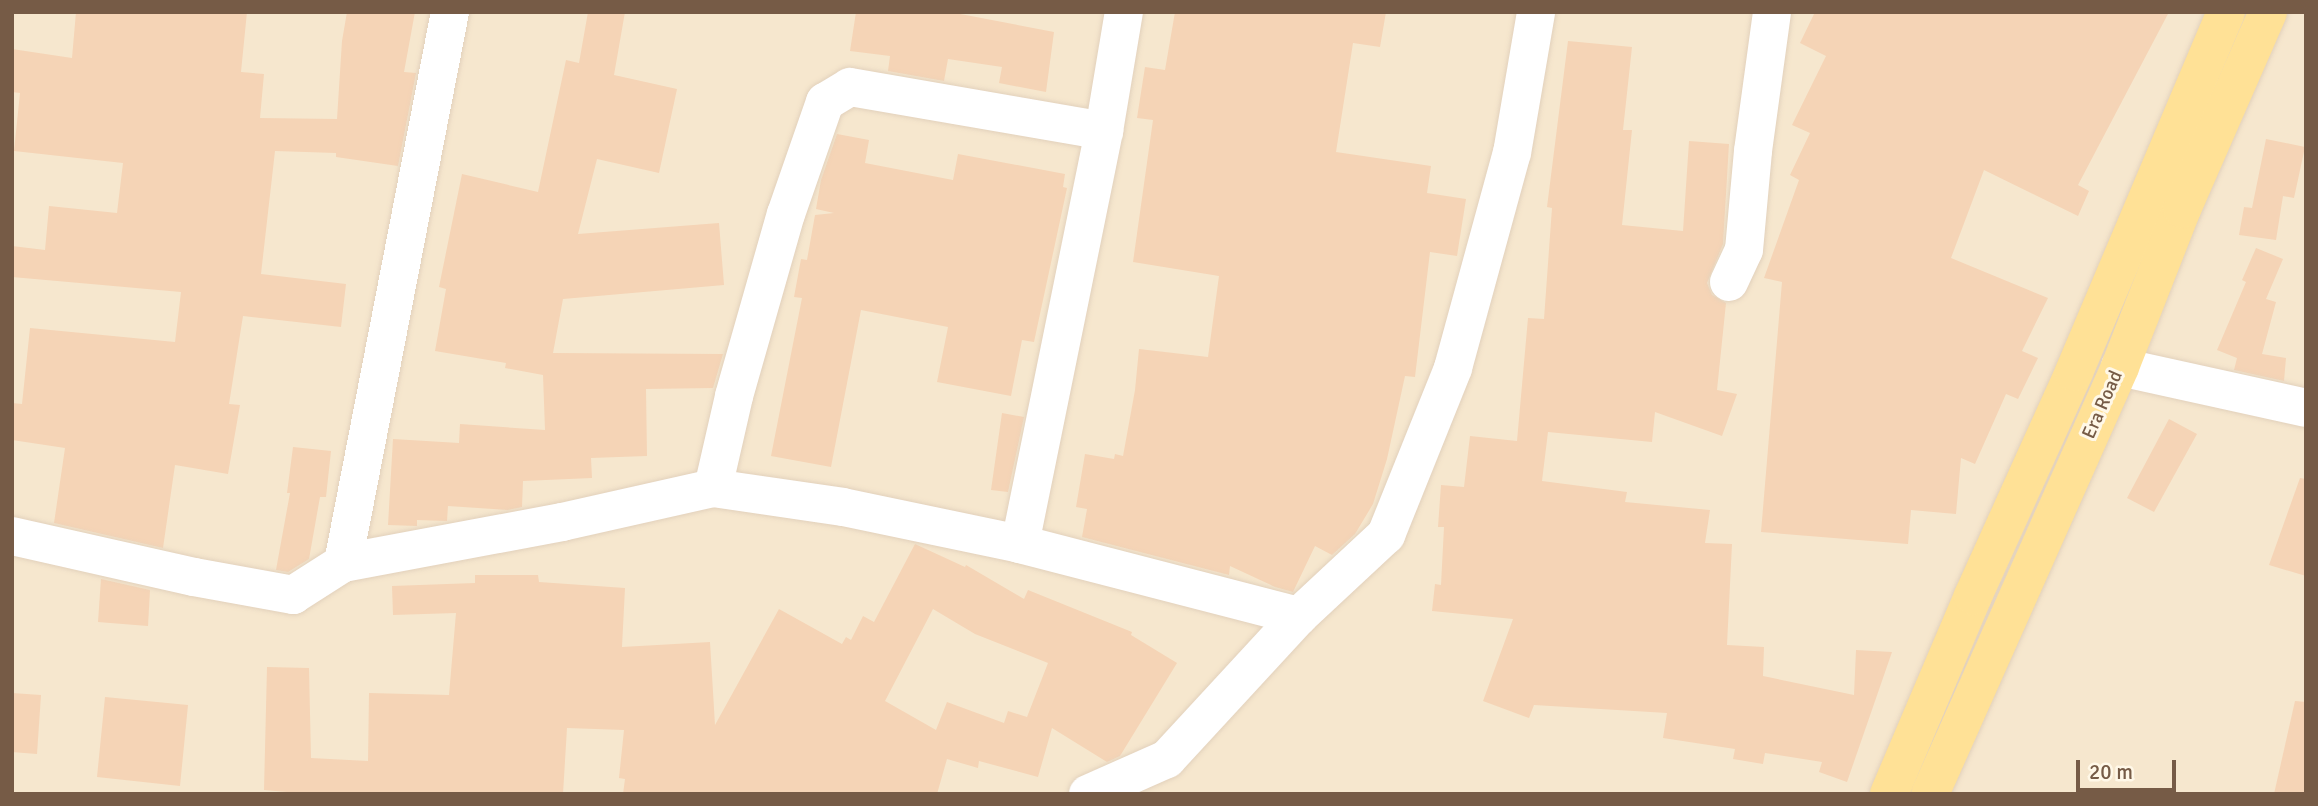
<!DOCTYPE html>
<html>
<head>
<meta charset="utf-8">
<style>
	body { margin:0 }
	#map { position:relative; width:2318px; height:806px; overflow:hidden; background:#fef5e0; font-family:Signika,sans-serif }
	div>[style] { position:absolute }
	.residential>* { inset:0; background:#f6e7ce }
	.building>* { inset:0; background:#f5d4b6 }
	.roads { filter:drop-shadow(0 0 2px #e2d1bc) drop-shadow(0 0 2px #e2d1bc) }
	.minor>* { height:38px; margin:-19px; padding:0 19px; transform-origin:19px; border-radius:19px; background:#fff }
	.major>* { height:38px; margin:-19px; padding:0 19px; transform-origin:19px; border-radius:19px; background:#ffe196 }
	span { translate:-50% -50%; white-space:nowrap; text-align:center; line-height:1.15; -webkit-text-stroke:6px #fff8e8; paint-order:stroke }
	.street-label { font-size:19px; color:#765b46 }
	.frame { position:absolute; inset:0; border:14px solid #765b46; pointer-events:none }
	.scale { position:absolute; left:2076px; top:760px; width:100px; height:32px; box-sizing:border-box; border:4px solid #765b46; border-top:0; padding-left:9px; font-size:21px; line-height:24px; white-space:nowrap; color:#765b46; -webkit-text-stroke:5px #fff8e8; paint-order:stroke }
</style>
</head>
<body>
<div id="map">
	<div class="residential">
		<i style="clip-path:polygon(12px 12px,2306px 12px,2306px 794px,12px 794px)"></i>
	</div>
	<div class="building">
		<i style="clip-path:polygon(76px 12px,247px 12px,241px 72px,264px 74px,260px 118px,337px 119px,342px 41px,347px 12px,415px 12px,404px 72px,416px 73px,398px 166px,336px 157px,336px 153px,275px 151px,261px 274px,346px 284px,341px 327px,243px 316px,229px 404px,240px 405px,228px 474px,175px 465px,163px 548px,54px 523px,65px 448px,12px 440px,12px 403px,22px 404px,30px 328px,175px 342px,181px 292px,12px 277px,12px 246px,45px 250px,49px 206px,117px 213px,123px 163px,14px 151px,20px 93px,12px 92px,12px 49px,72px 58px)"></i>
		<i style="clip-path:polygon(588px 12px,625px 12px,614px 75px,677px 89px,659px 173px,597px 159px,578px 234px,719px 223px,724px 285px,563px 299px,553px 353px,723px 354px,713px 388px,646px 389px,647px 456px,591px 458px,592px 478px,523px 481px,522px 507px,508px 510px,448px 506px,447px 521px,417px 520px,417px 526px,388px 525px,393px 439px,459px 443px,460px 424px,545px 430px,543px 375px,505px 368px,506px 363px,435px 351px,446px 289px,439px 287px,462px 174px,538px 192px,566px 60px,579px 63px)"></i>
		<i style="clip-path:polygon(856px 12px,950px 12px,1054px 32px,1046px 92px,999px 83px,1002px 67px,948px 59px,944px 81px,888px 71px,890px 56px,850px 51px)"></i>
		<i style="clip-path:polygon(1175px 12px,1386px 12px,1380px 47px,1353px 43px,1336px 152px,1431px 166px,1427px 193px,1466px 199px,1457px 256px,1430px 252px,1415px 377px,1405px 376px,1387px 459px,1373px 504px,1355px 534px,1332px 555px,1315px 546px,1293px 592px,1275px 587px,1230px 566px,1229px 575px,1082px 537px,1087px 509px,1076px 507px,1085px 454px,1114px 459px,1115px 454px,1123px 456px,1135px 390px,1139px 349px,1208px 357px,1219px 276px,1133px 262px,1153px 120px,1137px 118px,1145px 67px,1165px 70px)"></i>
		<i style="clip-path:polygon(1815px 12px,2169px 12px,2078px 185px,2089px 191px,2078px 216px,1984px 170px,1951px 258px,2048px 298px,2022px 351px,2038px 358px,2018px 399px,2006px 394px,1975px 464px,1961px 458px,1956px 514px,1911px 510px,1908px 544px,1761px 532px,1782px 282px,1764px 278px,1799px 180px,1790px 175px,1810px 133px,1792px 125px,1826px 56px,1800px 43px)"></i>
		<i style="clip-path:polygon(1568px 41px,1632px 47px,1623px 130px,1632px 130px,1622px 225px,1683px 231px,1689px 141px,1729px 144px,1723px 244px,1707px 283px,1712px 295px,1726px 303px,1717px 390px,1737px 394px,1722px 436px,1655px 412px,1652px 442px,1548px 432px,1542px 481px,1627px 492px,1625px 502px,1710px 510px,1705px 543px,1732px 544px,1727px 645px,1764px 647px,1763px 676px,1854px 695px,1856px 650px,1892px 652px,1847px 782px,1819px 772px,1822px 762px,1765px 753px,1763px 764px,1733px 759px,1735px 749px,1663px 738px,1667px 713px,1534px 705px,1529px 718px,1483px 701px,1513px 619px,1432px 611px,1435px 584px,1441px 585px,1444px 527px,1438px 527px,1441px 485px,1464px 487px,1470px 436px,1517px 441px,1528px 318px,1544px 319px,1552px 208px,1547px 207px)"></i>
		<i style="clip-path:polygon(837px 134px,869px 140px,865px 163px,953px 180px,958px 154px,1065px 174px,1063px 187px,1067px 188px,1034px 342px,1022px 340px,1011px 396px,937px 382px,948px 327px,861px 310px,831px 467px,771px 456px,802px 298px,794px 297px,801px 259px,807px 260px,815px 215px,834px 213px,816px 209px,821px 180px)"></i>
		<i style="clip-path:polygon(2266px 139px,2305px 147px,2294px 198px,2283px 196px,2276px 240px,2239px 235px,2244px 207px,2252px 208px)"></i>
		<i style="clip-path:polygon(2256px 248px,2283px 259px,2266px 299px,2276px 302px,2262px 354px,2286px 358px,2284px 381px,2234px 370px,2237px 358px,2217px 350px,2246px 282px,2242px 280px)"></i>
		<i style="clip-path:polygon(1002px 413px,1024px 417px,1008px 492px,991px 490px)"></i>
		<i style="clip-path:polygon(2169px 419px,2197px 434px,2154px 512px,2127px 498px)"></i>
		<i style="clip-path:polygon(293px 447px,331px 451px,326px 497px,320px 497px,309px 559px,288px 572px,276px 570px,290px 493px,287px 493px)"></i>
		<i style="clip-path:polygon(2300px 478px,2306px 479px,2306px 576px,2269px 565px)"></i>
		<i style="clip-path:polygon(evenodd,915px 544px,965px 567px,966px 565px,1024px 599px,1028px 590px,1132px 632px,1131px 635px,1177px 663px,1120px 756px,1107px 762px,1052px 728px,1038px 777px,979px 761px,978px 768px,947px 759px,937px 794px,623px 794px,625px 779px,619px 778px,624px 730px,567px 728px,563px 794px,310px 794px,264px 790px,267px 667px,309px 668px,311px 758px,368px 761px,369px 693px,449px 695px,456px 613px,393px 615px,392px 586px,475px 583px,475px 575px,538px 575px,539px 582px,625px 588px,622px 647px,710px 642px,715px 725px,779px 609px,842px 644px,846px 637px,851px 640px,863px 616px,874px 622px,915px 544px,933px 609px,975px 634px,1048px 663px,1027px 717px,1008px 711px,1004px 723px,947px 702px,936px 730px,885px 701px,933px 609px)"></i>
		<i style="clip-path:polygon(101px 579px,150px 590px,148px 626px,98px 622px)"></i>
		<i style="clip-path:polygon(12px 693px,41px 695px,37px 754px,12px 752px)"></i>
		<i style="clip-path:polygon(105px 697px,188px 705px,180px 786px,97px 777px)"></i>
		<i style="clip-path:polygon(2295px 701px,2306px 702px,2306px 794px,2274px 794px)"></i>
	</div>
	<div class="roads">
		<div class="minor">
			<i style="left:1729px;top:282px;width:35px;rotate:-65deg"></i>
			<i style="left:1744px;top:250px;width:99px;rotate:-84.8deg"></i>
			<i style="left:1753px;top:151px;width:140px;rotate:-82.2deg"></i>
			<i style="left:2120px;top:367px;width:190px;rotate:12.4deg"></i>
			<i style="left:713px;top:488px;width:94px;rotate:-77.1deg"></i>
			<i style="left:734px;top:396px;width:189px;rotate:-74.1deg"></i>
			<i style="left:786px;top:214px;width:119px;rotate:-70.8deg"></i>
			<i style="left:825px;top:102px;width:29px;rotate:-31deg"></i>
			<i style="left:850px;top:87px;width:258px;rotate:9.8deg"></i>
			<i style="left:12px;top:536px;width:187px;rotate:12.7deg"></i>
			<i style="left:194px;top:577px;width:101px;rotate:10.3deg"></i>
			<i style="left:293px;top:595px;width:59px;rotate:-32.6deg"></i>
			<i style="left:343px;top:563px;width:223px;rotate:-10.6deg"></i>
			<i style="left:562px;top:522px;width:155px;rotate:-12.7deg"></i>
			<i style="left:713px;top:488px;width:131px;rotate:8.3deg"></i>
			<i style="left:843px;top:507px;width:181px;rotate:11.8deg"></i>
			<i style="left:1020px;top:544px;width:288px;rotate:14.5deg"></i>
			<i style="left:1020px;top:544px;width:421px;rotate:-78.5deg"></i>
			<i style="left:1104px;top:131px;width:121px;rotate:-80.5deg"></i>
			<i style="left:343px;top:563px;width:561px;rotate:-79.01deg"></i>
			<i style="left:1088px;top:794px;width:86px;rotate:-23.9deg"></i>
			<i style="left:1167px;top:759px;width:195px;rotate:-47.3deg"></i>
			<i style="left:1299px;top:616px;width:119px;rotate:-43deg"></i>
			<i style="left:1386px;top:535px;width:180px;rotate:-68.1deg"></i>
			<i style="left:1453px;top:368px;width:223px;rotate:-74.7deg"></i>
			<i style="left:1512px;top:153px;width:143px;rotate:-80.3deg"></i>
		</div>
		<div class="major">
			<i style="left:1889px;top:794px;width:215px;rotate:-67deg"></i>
			<i style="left:1973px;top:596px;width:246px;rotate:-65.7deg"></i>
			<i style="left:2074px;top:372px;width:391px;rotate:-67.1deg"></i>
			<i style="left:1930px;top:794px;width:467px;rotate:-66deg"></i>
			<i style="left:2120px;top:367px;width:170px;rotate:-68.6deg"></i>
			<i style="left:2182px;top:209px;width:215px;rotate:-66.4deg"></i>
		</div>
	</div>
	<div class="street-label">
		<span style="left:2103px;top:405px;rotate:-66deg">Era Road</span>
	</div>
	<div class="frame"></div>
	<div class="scale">20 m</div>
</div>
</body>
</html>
